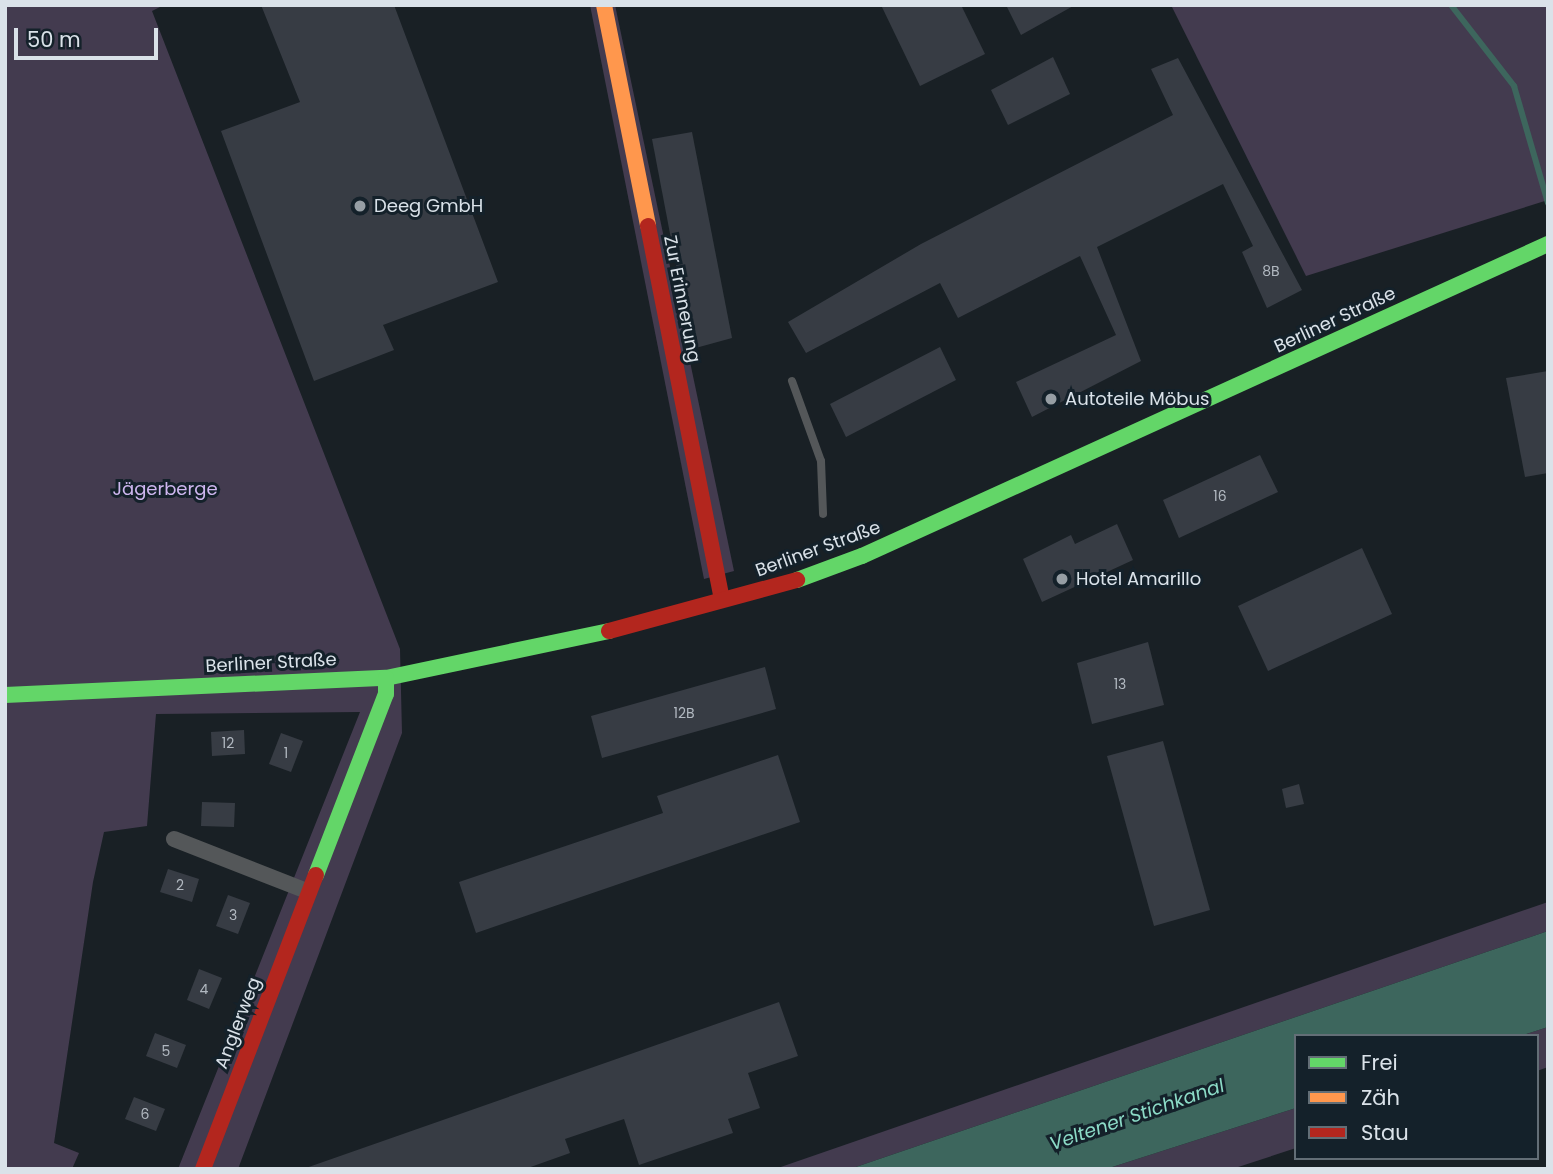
<!DOCTYPE html>
<html>
<head>
<meta charset="utf-8">
<style>
	body { margin:0 }
	#map { position:relative; width:1553px; height:1174px; overflow:hidden; background:#192025; font-family:Poppins,sans-serif }
	div>[style] { position:absolute }
	.green>* { inset:0; background:#433b4f }
	.water>* { inset:0; background:#3d665d }
	.stream>* { height:6px; margin:-3px; padding:0 3px; transform-origin:3px; border-radius:3px; background:#3d665d }
	.building>* { inset:0; background:#373c44 }
	.lane>* { height:8px; margin:-4px; padding:0 4px; transform-origin:4px; border-radius:4px; background:#545759 }
	.street>* { height:16px; margin:-8px; padding:0 8px; transform-origin:8px; border-radius:8px; background:#545759 }
	.fast>* { height:16px; margin:-8px; padding:0 8px; transform-origin:8px; border-radius:8px; background:#63d668 }
	.slow>* { height:16px; margin:-8px; padding:0 8px; transform-origin:8px; border-radius:8px; background:#ff974d }
	.jam>* { height:16px; margin:-8px; padding:0 8px; transform-origin:8px; border-radius:8px; background:#b3261e }
	.dots>* { width:19px; height:19px; translate:-50% -50%; box-sizing:border-box; border:4px solid #14212a; border-radius:50% }
	span { translate:-50% -50%; white-space:nowrap; text-align:center; line-height:1.15; -webkit-text-stroke:6px #14212a; paint-order:stroke }
	.number-label { font-size:14px; color:#b1b8c0 }
	.number-label span { -webkit-text-stroke-width:0 }
	.poi-label { font-size:18px; color:#dae2e9 }
	.left { translate:0 -50%; text-align:left }
	.street-label { font-size:18px; color:#dae2e9 }
	.park-label { font-size:18px; color:#ceb6ef }
	.water-label { font-size:19px; color:#8cdbc7; font-style:italic }
	.frame { position:absolute; inset:0; border:7px solid #dae2e9; pointer-events:none }
	.legend { position:absolute; left:1294px; top:1034px; width:245px; height:126px; box-sizing:border-box; background:#14212a; border:2px solid #636e76; margin:0; padding:9px 12px; list-style:none; font-size:21px; color:#dae2e9 }
	.legend li { display:flex; align-items:center; gap:14px; height:35px }
	.legend b { width:35px; border:2px solid #636e76 }
	.scale { position:absolute; left:14px; top:28px; width:144px; height:32px; box-sizing:border-box; border:4px solid #dae2e9; border-top:0; padding-left:9px; font-size:21px; line-height:24px; white-space:nowrap; color:#dae2e9; -webkit-text-stroke:5px #14212a; paint-order:stroke }
</style>
</head>
<body>
<div id="map">
	<div class="green">
		<i style="clip-path:polygon(5px 5px,164px 5px,152px 11px,400px 649px,402px 733px,238px 1169px,178px 1169px,360px 712px,156px 714px,147px 826px,104px 832px,93px 882px,54px 1143px,79px 1153px,72px 1169px,5px 1169px)"></i>
		<i style="clip-path:polygon(590px 5px,615px 5px,734px 571px,704px 579px)"></i>
		<i style="clip-path:polygon(1171px 5px,1548px 5px,1548px 200px,1306px 276px)"></i>
		<i style="clip-path:polygon(1548px 902px,1548px 931px,850px 1169px,775px 1169px)"></i>
		<i style="clip-path:polygon(1548px 1027px,1548px 1067px,1537px 1071px,1537px 1036px,1520px 1036px)"></i>
		<i style="clip-path:polygon(1296px 1108px,1296px 1148px,1232px 1169px,1106px 1169px)"></i>
	</div>
	<div class="water">
		<i style="clip-path:polygon(1548px 931px,1548px 1027px,1520px 1036px,1296px 1036px,1296px 1108px,1106px 1169px,850px 1169px)"></i>
	</div>
	<div class="stream">
		<i style="left:1451px;top:5px;width:103px;rotate:52.1deg"></i>
		<i style="left:1514px;top:86px;width:122px;rotate:73.8deg"></i>
	</div>
	<div class="building">
		<i style="clip-path:polygon(261px 5px,394px 5px,498px 282px,383px 325px,394px 350px,314px 381px,221px 131px,300px 102px)"></i>
		<i style="clip-path:polygon(881px 5px,961px 5px,985px 54px,920px 86px)"></i>
		<i style="clip-path:polygon(1006px 5px,1075px 5px,1021px 35px)"></i>
		<i style="clip-path:polygon(1053px 57px,1070px 94px,1008px 125px,991px 90px)"></i>
		<i style="clip-path:polygon(1178px 58px,1302px 290px,1267px 308px,1242px 252px,1253px 246px,1223px 184px,1097px 247px,1141px 361px,1032px 417px,1016px 382px,1116px 335px,1080px 256px,958px 318px,940px 283px,806px 353px,788px 322px,921px 244px,1173px 115px,1151px 69px)"></i>
		<i style="clip-path:polygon(692px 132px,732px 338px,692px 349px,652px 139px)"></i>
		<i style="clip-path:polygon(940px 347px,956px 380px,846px 437px,830px 404px)"></i>
		<i style="clip-path:polygon(1548px 371px,1548px 473px,1525px 477px,1506px 378px)"></i>
		<i style="clip-path:polygon(1260px 455px,1278px 492px,1179px 538px,1163px 500px)"></i>
		<i style="clip-path:polygon(1117px 524px,1133px 560px,1042px 602px,1023px 559px,1071px 535px,1075px 544px)"></i>
		<i style="clip-path:polygon(1362px 548px,1392px 614px,1268px 671px,1238px 606px)"></i>
		<i style="clip-path:polygon(1148px 642px,1164px 705px,1092px 724px,1077px 663px)"></i>
		<i style="clip-path:polygon(765px 667px,776px 709px,602px 758px,591px 716px)"></i>
		<i style="clip-path:polygon(244px 730px,245px 754px,212px 756px,211px 732px)"></i>
		<i style="clip-path:polygon(281px 733px,303px 741px,291px 772px,269px 764px)"></i>
		<i style="clip-path:polygon(1163px 741px,1210px 910px,1154px 926px,1107px 756px)"></i>
		<i style="clip-path:polygon(778px 755px,800px 822px,476px 933px,459px 882px,663px 813px,657px 796px)"></i>
		<i style="clip-path:polygon(1299px 784px,1304px 804px,1286px 808px,1282px 789px)"></i>
		<i style="clip-path:polygon(202px 802px,235px 803px,234px 827px,201px 826px)"></i>
		<i style="clip-path:polygon(168px 869px,199px 879px,192px 902px,160px 892px)"></i>
		<i style="clip-path:polygon(228px 895px,250px 903px,238px 934px,216px 926px)"></i>
		<i style="clip-path:polygon(199px 969px,222px 978px,209px 1009px,187px 1000px)"></i>
		<i style="clip-path:polygon(779px 1002px,798px 1056px,748px 1073px,760px 1108px,728px 1119px,733px 1133px,639px 1165px,624px 1119px,565px 1139px,570px 1153px,525px 1169px,303px 1169px)"></i>
		<i style="clip-path:polygon(155px 1033px,186px 1045px,177px 1068px,146px 1056px)"></i>
		<i style="clip-path:polygon(134px 1097px,165px 1109px,156px 1131px,125px 1119px)"></i>
	</div>
	<div class="lane">
		<i style="left:792px;top:381px;width:85px;rotate:70.1deg"></i>
		<i style="left:821px;top:461px;width:53px;rotate:87.8deg"></i>
	</div>
	<div class="street">
		<i style="left:174px;top:839px;width:145px;rotate:21.4deg"></i>
	</div>
	<div class="fast">
		<i style="left:797px;top:580px;width:69px;rotate:-20.3deg"></i>
		<i style="left:862px;top:556px;width:754px;rotate:-24.46deg"></i>
		<i style="left:5px;top:695px;width:381px;rotate:-2.6deg"></i>
		<i style="left:386px;top:678px;width:228px;rotate:-11.9deg"></i>
		<i style="left:316px;top:875px;width:194px;rotate:-68.9deg"></i>
		<i style="left:386px;top:694px;width:16px;rotate:-90deg"></i>
	</div>
	<div class="slow">
		<i style="left:604px;top:5px;width:225px;rotate:78.7deg"></i>
	</div>
	<div class="jam">
		<i style="left:648px;top:226px;width:381px;rotate:78.8deg"></i>
		<i style="left:609px;top:631px;width:195px;rotate:-15.2deg"></i>
		<i style="left:203px;top:1169px;width:315px;rotate:-69deg"></i>
	</div>
	<div class="dots">
		<i style="left:360px;top:206px;background:#969ea4"></i>
		<i style="left:1051px;top:399px;background:#969ea4"></i>
		<i style="left:1062px;top:579px;background:#969ea4"></i>
	</div>
	<div class="number-label">
		<span style="left:1271px;top:271px">8B</span>
		<span style="left:1220px;top:496px">16</span>
		<span style="left:1120px;top:684px">13</span>
		<span style="left:684px;top:713px">12B</span>
		<span style="left:228px;top:743px">12</span>
		<span style="left:286px;top:753px">1</span>
		<span style="left:180px;top:885px">2</span>
		<span style="left:233px;top:915px">3</span>
		<span style="left:204px;top:989px">4</span>
		<span style="left:166px;top:1051px">5</span>
		<span style="left:145px;top:1114px">6</span>
	</div>
	<div class="poi-label">
		<span class="left" style="left:374px;top:206px">Deeg GmbH</span>
		<span class="left" style="left:1065px;top:399px">Autoteile Möbus</span>
		<span class="left" style="left:1076px;top:579px">Hotel Amarillo</span>
	</div>
	<div class="street-label">
		<span style="left:682px;top:299px;rotate:79deg">Zur Erinnerung</span>
		<span style="left:1335px;top:320px;rotate:-25deg">Berliner Straße</span>
		<span style="left:818px;top:549px;rotate:-20deg">Berliner Straße</span>
		<span style="left:271px;top:663px;rotate:-3deg">Berliner Straße</span>
		<span style="left:238px;top:1023px;rotate:-69deg">Anglerweg</span>
	</div>
	<div class="park-label">
		<span style="left:165px;top:489px">Jägerberge</span>
	</div>
	<div class="water-label">
		<span style="left:1137px;top:1115px;rotate:-19deg">Veltener Stichkanal</span>
	</div>
	<div class="frame"></div>
	<ul class="legend">
	<li><b style="height:9px;background:#63d668"></b>Frei</li>
	<li><b style="height:9px;background:#ff974d"></b>Zäh</li>
	<li><b style="height:9px;background:#b3261e"></b>Stau</li>
	</ul>
	<div class="scale">50 m</div>
</div>
</body>
</html>
